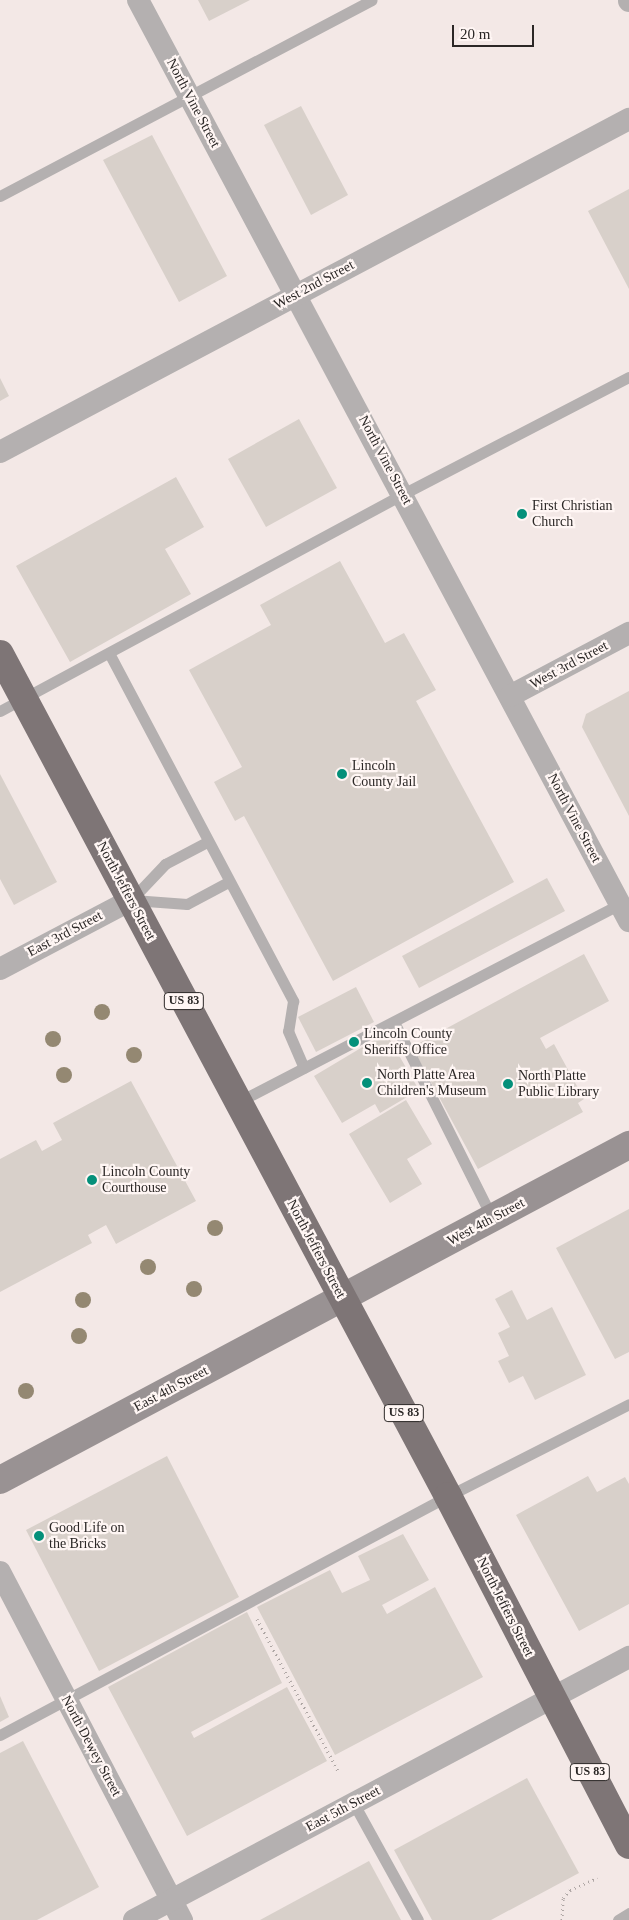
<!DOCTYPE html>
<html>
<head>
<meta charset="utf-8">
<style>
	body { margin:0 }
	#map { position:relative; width:629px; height:1920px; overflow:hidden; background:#f3e8e6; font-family:"Times New Roman",serif }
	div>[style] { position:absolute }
	.building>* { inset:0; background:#d8d0ca }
	.path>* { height:3px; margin-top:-1.5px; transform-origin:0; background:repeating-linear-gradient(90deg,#aea6a4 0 1px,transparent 0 5px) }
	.service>* { height:11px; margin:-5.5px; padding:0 5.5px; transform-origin:5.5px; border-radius:5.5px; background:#b4b0b0 }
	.minor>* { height:22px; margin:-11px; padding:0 11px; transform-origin:11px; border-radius:11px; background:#b4b0b0 }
	.secondary>* { height:28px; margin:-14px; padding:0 14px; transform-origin:14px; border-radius:14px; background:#999293 }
	.trunk>* { height:28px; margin:-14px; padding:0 14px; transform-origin:14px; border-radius:14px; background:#7e7576 }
	.trees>* { width:16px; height:16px; margin:-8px; border-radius:50%; background:#948872 }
	.dots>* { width:14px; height:14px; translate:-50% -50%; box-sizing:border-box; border:2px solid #fff6f4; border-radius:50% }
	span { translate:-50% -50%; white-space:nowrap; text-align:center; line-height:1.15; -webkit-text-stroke:4.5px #fff6f4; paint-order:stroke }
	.shield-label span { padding:1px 4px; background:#fff6f4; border:1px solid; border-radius:4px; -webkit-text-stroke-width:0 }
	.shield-label { font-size:12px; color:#2b2726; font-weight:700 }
	.street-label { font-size:14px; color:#2b2726 }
	.poi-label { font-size:14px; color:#2b2726 }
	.left { translate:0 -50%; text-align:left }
	.scale { position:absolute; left:452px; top:25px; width:82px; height:22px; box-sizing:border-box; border:2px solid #2b2726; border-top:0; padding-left:6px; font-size:15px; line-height:18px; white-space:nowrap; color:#2b2726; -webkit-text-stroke:4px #fff6f4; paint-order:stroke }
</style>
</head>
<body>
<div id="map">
	<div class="building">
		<i style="clip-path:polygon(198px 0,250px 0,209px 21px)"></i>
		<i style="clip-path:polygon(301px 106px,348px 195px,311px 215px,264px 125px)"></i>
		<i style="clip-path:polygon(152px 135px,227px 276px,179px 302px,103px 160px)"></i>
		<i style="clip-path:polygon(629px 189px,629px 289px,588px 211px)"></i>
		<i style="clip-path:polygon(0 378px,9px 396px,0 401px)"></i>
		<i style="clip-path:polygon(299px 419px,337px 488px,266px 527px,228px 459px)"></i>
		<i style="clip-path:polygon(176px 477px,204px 527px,165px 549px,191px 594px,70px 662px,16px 566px)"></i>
		<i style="clip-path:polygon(340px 561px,385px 643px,404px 633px,436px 690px,416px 701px,514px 882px,333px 981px,244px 816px,235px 821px,214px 782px,242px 767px,189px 670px,271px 625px,260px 605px)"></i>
		<i style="clip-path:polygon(629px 691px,629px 816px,582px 727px,586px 714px)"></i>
		<i style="clip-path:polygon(0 774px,57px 882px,14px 905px,0 879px)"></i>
		<i style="clip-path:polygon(547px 878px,565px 911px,419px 988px,402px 956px)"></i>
		<i style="clip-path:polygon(584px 954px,609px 1001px,540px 1038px,546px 1049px,554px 1044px,584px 1099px,578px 1103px,583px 1112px,478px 1169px,412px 1047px)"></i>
		<i style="clip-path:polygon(356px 987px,374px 1022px,316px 1052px,298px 1017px)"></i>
		<i style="clip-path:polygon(386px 1033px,419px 1090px,380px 1113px,375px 1104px,342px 1123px,314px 1076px)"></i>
		<i style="clip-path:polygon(131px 1081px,196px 1201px,116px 1244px,106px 1225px,88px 1235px,92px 1243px,0 1292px,0 1159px,36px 1140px,42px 1151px,62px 1140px,53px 1123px)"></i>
		<i style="clip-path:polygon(406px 1100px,432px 1144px,407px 1159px,422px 1184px,390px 1203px,349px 1134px)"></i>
		<i style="clip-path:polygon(629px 1209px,629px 1352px,615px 1359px,556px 1248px)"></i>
		<i style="clip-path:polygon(512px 1290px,527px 1320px,552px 1307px,586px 1375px,535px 1400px,523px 1376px,509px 1383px,498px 1361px,509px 1356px,498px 1333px,510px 1327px,495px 1299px)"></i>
		<i style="clip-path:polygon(167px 1456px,239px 1597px,99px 1671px,26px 1530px)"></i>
		<i style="clip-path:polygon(588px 1476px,597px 1492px,625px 1477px,629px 1484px,629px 1604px,579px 1631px,516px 1515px)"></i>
		<i style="clip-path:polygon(403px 1534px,429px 1580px,382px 1605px,387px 1614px,435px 1587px,483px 1677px,335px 1755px,257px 1607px,330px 1570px,342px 1593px,370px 1580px,358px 1556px)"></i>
		<i style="clip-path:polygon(247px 1612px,282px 1683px,191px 1732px,194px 1738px,287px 1687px,327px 1761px,187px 1836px,108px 1687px)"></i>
		<i style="clip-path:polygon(0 1696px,9px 1717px,0 1722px)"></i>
		<i style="clip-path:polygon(23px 1741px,99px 1887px,37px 1920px,0 1920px,0 1753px)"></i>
		<i style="clip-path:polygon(527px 1778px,579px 1873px,491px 1920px,432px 1920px,394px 1850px)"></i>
		<i style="clip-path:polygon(369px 1861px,401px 1920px,260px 1920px)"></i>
	</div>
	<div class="path">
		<i style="left:257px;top:1619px;width:172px;rotate:61.9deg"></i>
		<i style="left:562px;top:1920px;width:22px;rotate:-87deg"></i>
		<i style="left:563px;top:1898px;width:11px;rotate:-49deg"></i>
		<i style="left:570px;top:1890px;width:30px;rotate:-24deg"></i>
	</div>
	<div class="service">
		<i style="left:0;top:196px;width:420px;rotate:-27.8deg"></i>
		<i style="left:109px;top:653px;width:394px;rotate:62.1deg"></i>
		<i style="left:293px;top:1001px;width:30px;rotate:99deg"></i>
		<i style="left:288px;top:1031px;width:40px;rotate:66.6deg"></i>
		<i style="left:0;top:711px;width:458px;rotate:-28.3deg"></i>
		<i style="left:403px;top:494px;width:254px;rotate:-27.4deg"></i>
		<i style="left:131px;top:900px;width:50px;rotate:-46.6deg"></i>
		<i style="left:165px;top:864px;width:47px;rotate:-27.6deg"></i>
		<i style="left:133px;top:900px;width:54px;rotate:4.2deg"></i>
		<i style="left:187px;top:904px;width:47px;rotate:-28.2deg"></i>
		<i style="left:394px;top:1022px;width:219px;rotate:63.4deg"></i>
		<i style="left:238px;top:1102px;width:430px;rotate:-27.4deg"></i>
		<i style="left:0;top:1735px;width:508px;rotate:-28.08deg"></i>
		<i style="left:448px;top:1496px;width:203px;rotate:-26.9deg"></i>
		<i style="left:354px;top:1804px;width:132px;rotate:61.1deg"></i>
		<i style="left:618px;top:1920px;width:13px;rotate:-32deg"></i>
	</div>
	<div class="minor">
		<i style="left:138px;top:0;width:1044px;rotate:61.94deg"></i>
		<i style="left:629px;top:0;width:1px;rotate:90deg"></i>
		<i style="left:0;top:452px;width:712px;rotate:-27.9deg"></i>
		<i style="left:510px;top:696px;width:135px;rotate:-27.9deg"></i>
		<i style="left:0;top:969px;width:148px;rotate:-27.8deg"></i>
		<i style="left:0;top:1572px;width:393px;rotate:62.4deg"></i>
		<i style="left:134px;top:1920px;width:561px;rotate:-27.98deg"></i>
	</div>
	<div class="secondary">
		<i style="left:0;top:1480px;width:713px;rotate:-28.04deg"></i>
	</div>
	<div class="trunk">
		<i style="left:0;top:654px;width:954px;rotate:61.98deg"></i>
		<i style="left:448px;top:1496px;width:393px;rotate:62.6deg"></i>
	</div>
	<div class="trees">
		<i style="left:102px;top:1012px"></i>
		<i style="left:53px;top:1039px"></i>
		<i style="left:134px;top:1055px"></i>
		<i style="left:64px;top:1075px"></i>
		<i style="left:215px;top:1228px"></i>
		<i style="left:148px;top:1267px"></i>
		<i style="left:194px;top:1289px"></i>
		<i style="left:83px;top:1300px"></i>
		<i style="left:79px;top:1336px"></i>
		<i style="left:26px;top:1391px"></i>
	</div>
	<div class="dots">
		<i style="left:522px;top:514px;background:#05907a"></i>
		<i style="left:342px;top:774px;background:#05907a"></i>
		<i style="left:354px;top:1042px;background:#05907a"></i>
		<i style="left:367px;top:1083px;background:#05907a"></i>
		<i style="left:508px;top:1084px;background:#05907a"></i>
		<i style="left:92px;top:1180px;background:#05907a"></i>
		<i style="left:39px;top:1536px;background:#05907a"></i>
	</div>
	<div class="shield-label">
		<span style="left:184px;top:1001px">US 83</span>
		<span style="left:404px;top:1413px">US 83</span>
		<span style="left:590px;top:1772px">US 83</span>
	</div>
	<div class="street-label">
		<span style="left:193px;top:103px;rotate:62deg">North Vine Street</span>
		<span style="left:314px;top:285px;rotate:-28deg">West 2nd Street</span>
		<span style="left:385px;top:460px;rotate:62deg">North Vine Street</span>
		<span style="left:569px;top:665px;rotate:-28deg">West 3rd Street</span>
		<span style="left:574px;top:818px;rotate:62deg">North Vine Street</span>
		<span style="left:126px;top:891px;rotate:62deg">North Jeffers Street</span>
		<span style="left:65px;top:934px;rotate:-28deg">East 3rd Street</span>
		<span style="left:486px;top:1222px;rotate:-28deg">West 4th Street</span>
		<span style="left:316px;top:1249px;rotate:62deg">North Jeffers Street</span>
		<span style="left:171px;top:1389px;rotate:-28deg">East 4th Street</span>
		<span style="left:505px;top:1607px;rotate:63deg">North Jeffers Street</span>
		<span style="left:91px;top:1746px;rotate:62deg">North Dewey Street</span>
		<span style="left:343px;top:1809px;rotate:-28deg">East 5th Street</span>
	</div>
	<div class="poi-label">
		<span class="left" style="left:532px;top:514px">First Christian<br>Church</span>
		<span class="left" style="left:352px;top:774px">Lincoln<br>County Jail</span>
		<span class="left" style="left:364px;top:1042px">Lincoln County<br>Sheriffs Office</span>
		<span class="left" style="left:377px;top:1083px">North Platte Area<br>Children's Museum</span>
		<span class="left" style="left:518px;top:1084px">North Platte<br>Public Library</span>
		<span class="left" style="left:102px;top:1180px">Lincoln County<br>Courthouse</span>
		<span class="left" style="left:49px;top:1536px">Good Life on<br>the Bricks</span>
	</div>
	<div class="scale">20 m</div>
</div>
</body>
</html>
